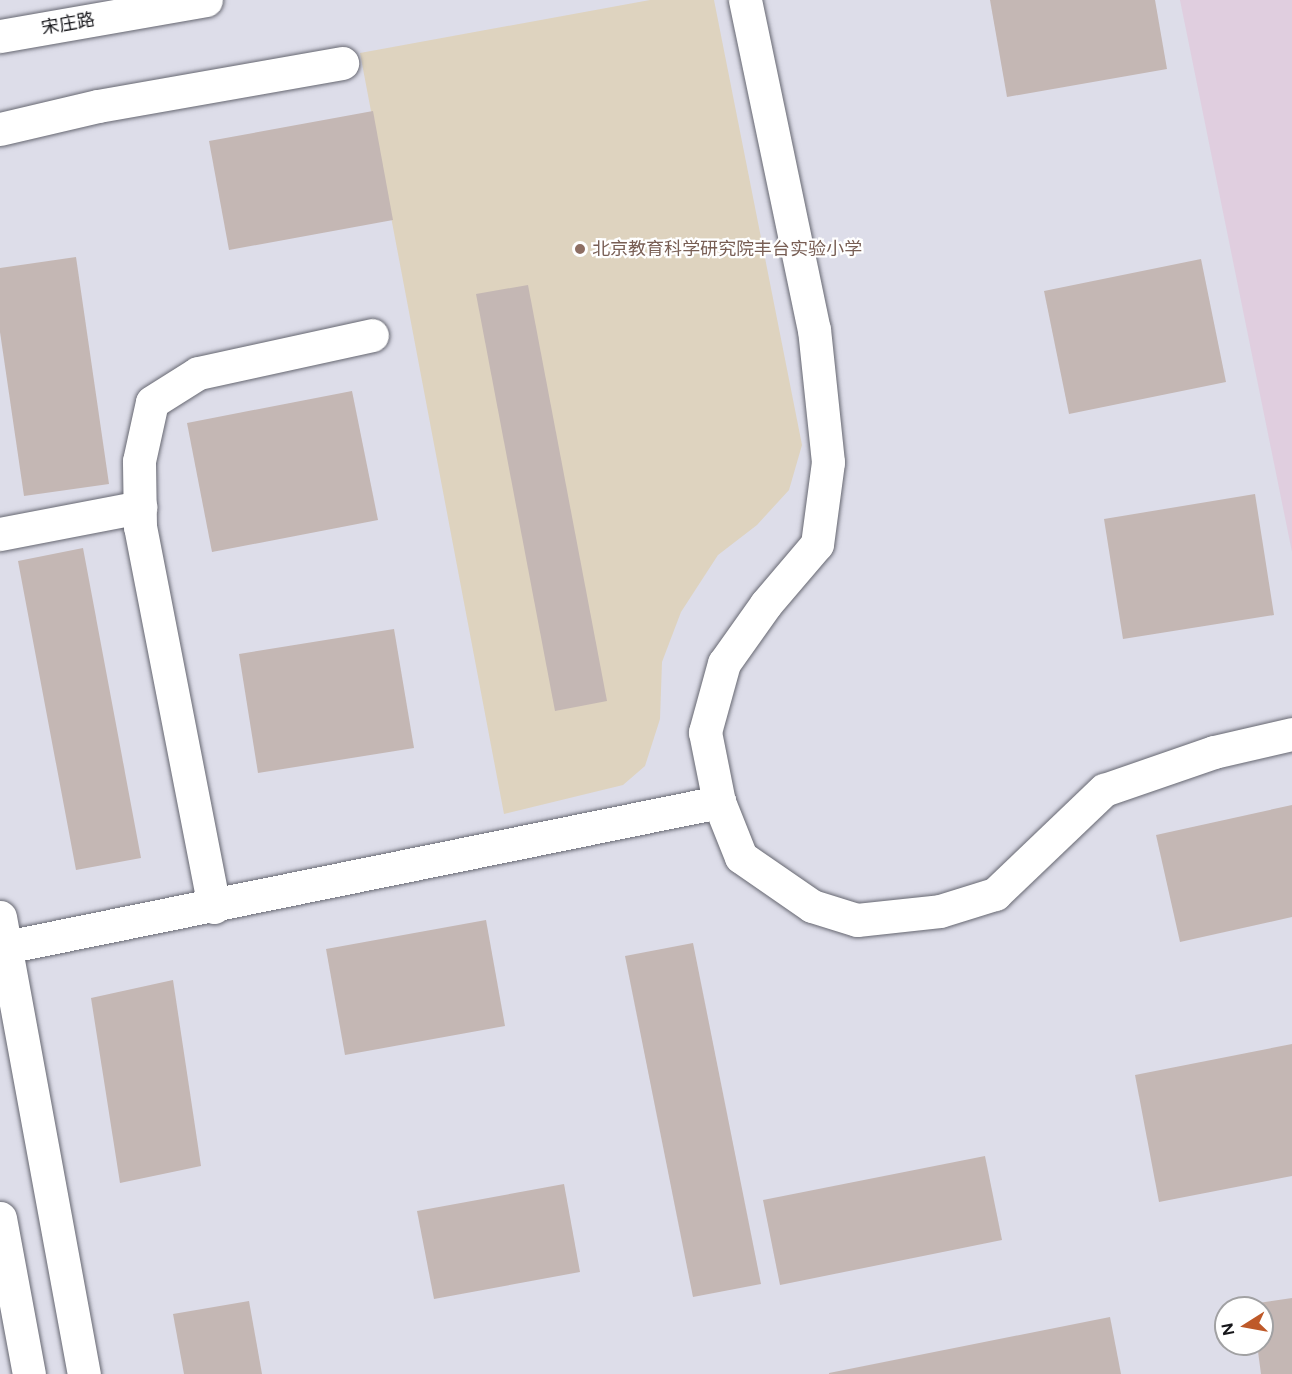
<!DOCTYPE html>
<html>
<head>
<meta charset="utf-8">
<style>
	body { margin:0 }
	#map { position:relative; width:1292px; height:1374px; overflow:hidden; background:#dddde9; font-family:Figtree,"Noto Sans SC",sans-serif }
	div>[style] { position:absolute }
	.commercial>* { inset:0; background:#e0cedf }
	.education>* { inset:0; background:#ded3bf }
	.building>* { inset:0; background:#c4b7b4 }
	.roads { filter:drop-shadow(0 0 2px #666771) drop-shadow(0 0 2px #666771) }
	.minor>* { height:33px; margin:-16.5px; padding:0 16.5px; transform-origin:16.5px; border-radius:16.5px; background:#fff }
	.dots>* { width:16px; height:16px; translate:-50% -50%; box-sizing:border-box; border:3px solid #fff; border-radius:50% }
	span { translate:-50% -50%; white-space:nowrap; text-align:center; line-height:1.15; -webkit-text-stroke:4.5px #fff; paint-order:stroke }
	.street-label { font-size:18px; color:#151519 }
	.education-label { font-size:18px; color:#785e54 }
	.left { translate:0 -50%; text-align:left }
	.north { position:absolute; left:1214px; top:1296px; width:60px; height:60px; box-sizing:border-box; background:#fff; border:2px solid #a1a1a3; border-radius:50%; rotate:259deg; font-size:16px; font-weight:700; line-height:24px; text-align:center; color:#151519 }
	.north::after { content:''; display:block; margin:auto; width:21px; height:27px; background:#be5929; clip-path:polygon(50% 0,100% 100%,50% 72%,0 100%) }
</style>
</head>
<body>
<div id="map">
	<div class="commercial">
		<i style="clip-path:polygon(1180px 0,1292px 0,1292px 552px)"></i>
	</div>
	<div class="education">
		<i style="clip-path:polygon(650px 0,714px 0,802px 445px,789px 490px,757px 525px,718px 555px,681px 612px,662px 662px,660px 719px,645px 766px,623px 785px,504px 814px,360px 53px)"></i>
	</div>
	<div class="building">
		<i style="clip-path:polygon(990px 0,1155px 0,1167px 69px,1007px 97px)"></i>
		<i style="clip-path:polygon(373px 111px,393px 220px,229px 250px,209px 141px)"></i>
		<i style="clip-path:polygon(76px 257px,109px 484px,24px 496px,0 332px,0 268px)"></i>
		<i style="clip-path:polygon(1201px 259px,1226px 382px,1069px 414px,1044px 291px)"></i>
		<i style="clip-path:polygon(528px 285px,607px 701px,555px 711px,476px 294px)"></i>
		<i style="clip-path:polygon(352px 391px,378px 520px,212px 552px,187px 423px)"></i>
		<i style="clip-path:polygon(1255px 494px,1274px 615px,1123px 639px,1104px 519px)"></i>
		<i style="clip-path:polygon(83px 548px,141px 858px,76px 870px,18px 561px)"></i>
		<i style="clip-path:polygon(394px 629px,414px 748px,258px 773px,239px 654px)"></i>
		<i style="clip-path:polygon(1292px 805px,1292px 917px,1180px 942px,1156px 835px)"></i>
		<i style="clip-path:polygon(486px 920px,505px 1026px,345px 1055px,326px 949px)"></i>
		<i style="clip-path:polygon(693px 943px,761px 1284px,693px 1297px,625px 956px)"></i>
		<i style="clip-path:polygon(173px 980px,201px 1166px,120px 1183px,91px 998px)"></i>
		<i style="clip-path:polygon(1292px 1044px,1292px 1176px,1159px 1202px,1135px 1075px)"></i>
		<i style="clip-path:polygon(985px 1156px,1002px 1240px,780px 1285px,763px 1200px)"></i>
		<i style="clip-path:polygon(564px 1184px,580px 1272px,434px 1299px,417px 1211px)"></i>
		<i style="clip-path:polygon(1292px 1298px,1292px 1374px,1261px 1374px,1257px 1344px,1262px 1344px,1262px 1308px,1252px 1308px,1251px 1304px)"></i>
		<i style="clip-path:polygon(249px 1301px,262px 1374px,184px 1374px,173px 1314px)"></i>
		<i style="clip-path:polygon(1110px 1317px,1121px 1374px,829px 1374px,829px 1373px)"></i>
	</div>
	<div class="roads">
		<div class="minor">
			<i style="left:745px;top:0;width:336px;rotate:78.2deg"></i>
			<i style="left:814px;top:329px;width:134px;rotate:84deg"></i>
			<i style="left:828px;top:462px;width:83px;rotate:97.6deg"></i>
			<i style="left:817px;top:544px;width:79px;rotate:130.4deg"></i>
			<i style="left:766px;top:604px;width:72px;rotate:125.4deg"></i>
			<i style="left:724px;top:663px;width:72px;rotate:105.4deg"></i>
			<i style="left:705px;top:732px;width:71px;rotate:78.7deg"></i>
			<i style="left:719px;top:802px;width:59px;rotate:68.2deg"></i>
			<i style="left:741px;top:857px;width:86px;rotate:34.6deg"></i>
			<i style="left:812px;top:906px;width:47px;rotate:17.3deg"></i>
			<i style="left:857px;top:920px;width:83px;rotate:-6.2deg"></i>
			<i style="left:940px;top:911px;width:58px;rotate:-17.2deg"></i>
			<i style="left:995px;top:894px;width:151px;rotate:-43.7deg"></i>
			<i style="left:1104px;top:790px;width:116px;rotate:-19.1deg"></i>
			<i style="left:1214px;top:752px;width:80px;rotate:-13deg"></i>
			<i style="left:0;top:36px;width:209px;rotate:-9.9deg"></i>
			<i style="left:0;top:129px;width:101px;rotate:-13.2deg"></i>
			<i style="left:98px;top:106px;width:248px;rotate:-10deg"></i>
			<i style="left:0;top:534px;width:143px;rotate:-10.9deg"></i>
			<i style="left:214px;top:907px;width:387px;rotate:-101deg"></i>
			<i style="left:140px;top:527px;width:66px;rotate:-90.9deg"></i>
			<i style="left:139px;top:461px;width:60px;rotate:-77.6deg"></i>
			<i style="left:152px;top:402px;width:54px;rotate:-32.2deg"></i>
			<i style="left:198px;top:373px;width:178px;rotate:-12.3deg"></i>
			<i style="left:0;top:917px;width:465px;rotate:79.6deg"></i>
			<i style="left:6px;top:947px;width:728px;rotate:-11.5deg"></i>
			<i style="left:0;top:1218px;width:159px;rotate:79.5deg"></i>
		</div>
	</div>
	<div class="dots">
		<i style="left:580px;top:249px;background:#8d6e63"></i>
	</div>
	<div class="street-label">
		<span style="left:68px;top:24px;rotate:-10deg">宋庄路</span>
	</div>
	<div class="education-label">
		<span class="left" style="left:592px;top:249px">北京教育科学研究院丰台实验小学</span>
	</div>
	<div class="north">N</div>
</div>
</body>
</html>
